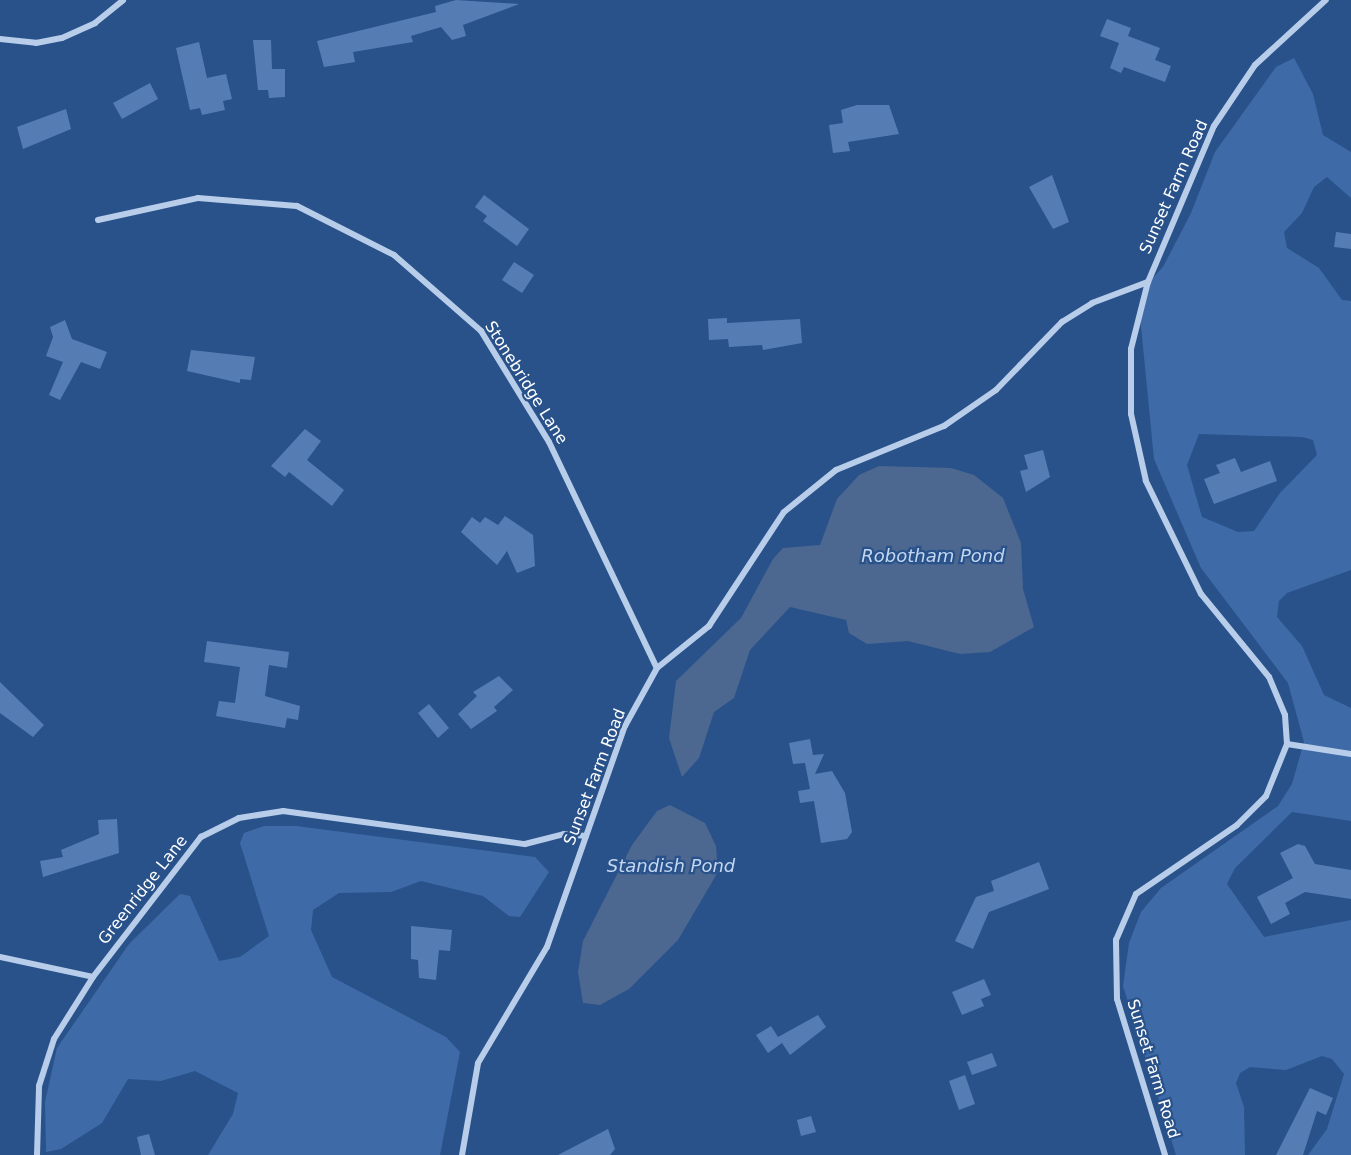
<!DOCTYPE html>
<html>
<head>
<meta charset="utf-8">
<style>
	body { margin:0 }
	#map { position:relative; width:1351px; height:1155px; overflow:hidden; background:#29528b; font-family:"DejaVu Sans",sans-serif }
	div>[style] { position:absolute }
	.green>* { inset:0; background:#3e6ba7 }
	.water>* { inset:0; background:#4c6890 }
	.building>* { inset:0; background:#567db3 }
	.minor>* { height:6px; margin:-3px; padding:0 3px; transform-origin:3px; border-radius:3px; background:#b8cde9 }
	span { translate:-50% -50%; white-space:nowrap; text-align:center; line-height:1.15; -webkit-text-stroke:4.5px #29528b; paint-order:stroke }
	.street-label { font-size:16px; color:#fff }
	.water-label { font-size:18px; color:#c4d7f0; font-style:italic }
</style>
</head>
<body>
<div id="map">
	<div class="green">
		<i style="clip-path:polygon(evenodd,1294px 58px,1313px 94px,1323px 135px,1351px 152px,1351px 198px,1327px 177px,1314px 187px,1302px 213px,1284px 232px,1287px 248px,1319px 268px,1342px 300px,1351px 301px,1351px 570px,1287px 593px,1279px 601px,1277px 617px,1302px 646px,1324px 695px,1351px 708px,1351px 821px,1292px 812px,1235px 868px,1227px 884px,1264px 937px,1351px 920px,1351px 1155px,1308px 1155px,1327px 1129px,1344px 1074px,1332px 1059px,1322px 1056px,1286px 1070px,1250px 1067px,1240px 1073px,1236px 1083px,1244px 1107px,1245px 1155px,1176px 1155px,1123px 986px,1129px 943px,1141px 912px,1161px 888px,1278px 806px,1292px 784px,1304px 742px,1288px 683px,1201px 568px,1154px 459px,1140px 316px,1147px 284px,1163px 267px,1191px 213px,1215px 152px,1276px 67px,1294px 58px,1199px 434px,1302px 437px,1313px 440px,1317px 455px,1280px 493px,1254px 531px,1238px 532px,1202px 517px,1187px 465px,1199px 434px)"></i>
		<i style="clip-path:polygon(264px 826px,296px 826px,535px 857px,549px 872px,520px 917px,509px 916px,483px 896px,421px 881px,391px 892px,339px 893px,313px 910px,311px 930px,332px 977px,446px 1037px,460px 1052px,440px 1155px,208px 1155px,233px 1114px,238px 1093px,195px 1071px,161px 1081px,128px 1079px,102px 1123px,61px 1149px,46px 1152px,45px 1102px,57px 1048px,129px 944px,180px 894px,190px 896px,219px 961px,240px 957px,269px 936px,240px 843px,244px 833px)"></i>
	</div>
	<div class="water">
		<i style="clip-path:polygon(879px 466px,951px 468px,974px 475px,1003px 498px,1021px 543px,1023px 589px,1034px 627px,990px 652px,960px 654px,908px 641px,867px 644px,849px 633px,846px 620px,790px 607px,750px 650px,734px 698px,714px 712px,699px 758px,682px 777px,669px 738px,676px 681px,741px 618px,773px 559px,783px 548px,820px 545px,837px 499px,859px 475px)"></i>
		<i style="clip-path:polygon(670px 805px,705px 823px,716px 846px,718px 872px,678px 940px,629px 989px,600px 1005px,583px 1003px,578px 972px,583px 941px,632px 845px,657px 811px)"></i>
	</div>
	<div class="building">
		<i style="clip-path:polygon(456px 0,519px 4px,463px 25px,466px 36px,452px 40px,441px 27px,411px 36px,413px 42px,353px 52px,355px 62px,324px 67px,317px 41px,436px 12px,435px 6px)"></i>
		<i style="clip-path:polygon(1107px 19px,1131px 28px,1128px 36px,1160px 48px,1155px 60px,1171px 66px,1165px 82px,1124px 67px,1121px 73px,1110px 68px,1119px 43px,1100px 36px)"></i>
		<i style="clip-path:polygon(253px 40px,271px 40px,272px 69px,285px 69px,285px 97px,269px 98px,268px 90px,258px 90px)"></i>
		<i style="clip-path:polygon(199px 42px,207px 78px,226px 74px,232px 99px,223px 101px,225px 110px,202px 115px,200px 108px,190px 110px,176px 48px)"></i>
		<i style="clip-path:polygon(150px 83px,158px 99px,122px 119px,113px 103px)"></i>
		<i style="clip-path:polygon(857px 105px,889px 105px,899px 134px,848px 142px,850px 151px,833px 153px,829px 125px,843px 123px,841px 110px)"></i>
		<i style="clip-path:polygon(66px 109px,71px 129px,23px 149px,17px 127px)"></i>
		<i style="clip-path:polygon(1052px 175px,1069px 222px,1053px 229px,1029px 187px)"></i>
		<i style="clip-path:polygon(484px 195px,529px 229px,517px 246px,483px 221px,487px 216px,475px 207px)"></i>
		<i style="clip-path:polygon(1336px 232px,1351px 234px,1351px 249px,1334px 247px)"></i>
		<i style="clip-path:polygon(514px 262px,534px 275px,522px 293px,502px 280px)"></i>
		<i style="clip-path:polygon(727px 318px,727px 323px,800px 319px,802px 343px,763px 350px,762px 345px,729px 347px,728px 339px,709px 340px,708px 319px)"></i>
		<i style="clip-path:polygon(65px 320px,72px 339px,107px 352px,100px 369px,81px 362px,60px 400px,49px 395px,63px 362px,46px 356px,53px 337px,50px 327px)"></i>
		<i style="clip-path:polygon(191px 350px,255px 357px,251px 380px,240px 379px,240px 383px,187px 371px)"></i>
		<i style="clip-path:polygon(305px 429px,321px 441px,307px 460px,344px 490px,332px 506px,289px 472px,285px 477px,271px 466px)"></i>
		<i style="clip-path:polygon(1043px 450px,1050px 477px,1026px 492px,1020px 471px,1028px 469px,1024px 455px)"></i>
		<i style="clip-path:polygon(1235px 458px,1241px 472px,1270px 461px,1277px 481px,1214px 504px,1204px 479px,1220px 473px,1216px 465px)"></i>
		<i style="clip-path:polygon(505px 516px,533px 535px,535px 566px,517px 573px,507px 551px,497px 565px,461px 532px,472px 517px,480px 523px,485px 517px,498px 525px)"></i>
		<i style="clip-path:polygon(207px 641px,289px 652px,287px 668px,269px 665px,265px 696px,300px 706px,298px 720px,287px 718px,285px 728px,216px 716px,219px 701px,235px 703px,240px 667px,204px 662px)"></i>
		<i style="clip-path:polygon(499px 676px,513px 690px,494px 707px,497px 711px,471px 729px,458px 714px,477px 696px,473px 692px)"></i>
		<i style="clip-path:polygon(0 682px,44px 725px,33px 737px,0 713px)"></i>
		<i style="clip-path:polygon(429px 704px,449px 728px,438px 738px,418px 713px)"></i>
		<i style="clip-path:polygon(810px 739px,813px 755px,824px 754px,815px 774px,832px 771px,845px 793px,852px 832px,847px 839px,821px 843px,814px 801px,800px 803px,798px 791px,810px 789px,805px 763px,793px 764px,789px 743px)"></i>
		<i style="clip-path:polygon(117px 819px,119px 853px,43px 877px,40px 861px,63px 857px,61px 850px,99px 834px,98px 820px)"></i>
		<i style="clip-path:polygon(1298px 844px,1305px 846px,1315px 864px,1351px 870px,1351px 899px,1305px 892px,1285px 903px,1290px 914px,1271px 924px,1257px 897px,1293px 878px,1280px 853px)"></i>
		<i style="clip-path:polygon(1039px 862px,1049px 889px,989px 912px,973px 949px,955px 941px,976px 897px,994px 891px,991px 881px)"></i>
		<i style="clip-path:polygon(411px 926px,452px 930px,450px 951px,439px 950px,436px 980px,419px 978px,418px 960px,411px 959px)"></i>
		<i style="clip-path:polygon(984px 979px,991px 995px,981px 999px,984px 1006px,962px 1015px,952px 992px)"></i>
		<i style="clip-path:polygon(818px 1015px,826px 1027px,790px 1055px,782px 1043px,768px 1053px,756px 1035px,771px 1026px,778px 1037px)"></i>
		<i style="clip-path:polygon(992px 1053px,997px 1066px,972px 1075px,967px 1062px)"></i>
		<i style="clip-path:polygon(965px 1075px,975px 1104px,959px 1110px,949px 1081px)"></i>
		<i style="clip-path:polygon(1310px 1088px,1333px 1098px,1326px 1115px,1317px 1111px,1303px 1155px,1276px 1155px)"></i>
		<i style="clip-path:polygon(811px 1116px,816px 1132px,801px 1136px,797px 1120px)"></i>
		<i style="clip-path:polygon(608px 1129px,615px 1149px,610px 1155px,558px 1155px)"></i>
		<i style="clip-path:polygon(149px 1134px,155px 1155px,141px 1155px,137px 1137px)"></i>
	</div>
	<div class="minor">
		<i style="left:0;top:39px;width:36px;rotate:6deg"></i>
		<i style="left:36px;top:43px;width:26px;rotate:-11deg"></i>
		<i style="left:62px;top:38px;width:36px;rotate:-24deg"></i>
		<i style="left:95px;top:23px;width:36px;rotate:-39deg"></i>
		<i style="left:98px;top:220px;width:102px;rotate:-12.4deg"></i>
		<i style="left:198px;top:198px;width:99px;rotate:4.6deg"></i>
		<i style="left:297px;top:206px;width:109px;rotate:26.8deg"></i>
		<i style="left:394px;top:255px;width:116px;rotate:41.1deg"></i>
		<i style="left:481px;top:331px;width:130px;rotate:58.5deg"></i>
		<i style="left:549px;top:442px;width:250px;rotate:64.5deg"></i>
		<i style="left:1287px;top:744px;width:65px;rotate:8.9deg"></i>
		<i style="left:0;top:957px;width:95px;rotate:12.1deg"></i>
		<i style="left:37px;top:1155px;width:69px;rotate:-88.3deg"></i>
		<i style="left:39px;top:1086px;width:49px;rotate:-72.3deg"></i>
		<i style="left:54px;top:1039px;width:73px;rotate:-57.8deg"></i>
		<i style="left:93px;top:977px;width:177px;rotate:-52.4deg"></i>
		<i style="left:201px;top:837px;width:42px;rotate:-26.6deg"></i>
		<i style="left:239px;top:818px;width:45px;rotate:-9deg"></i>
		<i style="left:283px;top:811px;width:244px;rotate:7.8deg"></i>
		<i style="left:525px;top:844px;width:40px;rotate:-14.4deg"></i>
		<i style="left:564px;top:834px;width:22px;rotate:5deg"></i>
		<i style="left:462px;top:1155px;width:93px;rotate:-80.1deg"></i>
		<i style="left:478px;top:1063px;width:135px;rotate:-59.3deg"></i>
		<i style="left:547px;top:947px;width:234px;rotate:-70.6deg"></i>
		<i style="left:625px;top:726px;width:66px;rotate:-61.1deg"></i>
		<i style="left:657px;top:668px;width:67px;rotate:-38.9deg"></i>
		<i style="left:709px;top:626px;width:136px;rotate:-56.7deg"></i>
		<i style="left:784px;top:512px;width:67px;rotate:-38.9deg"></i>
		<i style="left:836px;top:470px;width:117px;rotate:-22.2deg"></i>
		<i style="left:944px;top:426px;width:63px;rotate:-34.7deg"></i>
		<i style="left:996px;top:390px;width:95px;rotate:-45.9deg"></i>
		<i style="left:1062px;top:322px;width:36px;rotate:-32deg"></i>
		<i style="left:1092px;top:303px;width:60px;rotate:-20.6deg"></i>
		<i style="left:1165px;top:1155px;width:163px;rotate:-107.1deg"></i>
		<i style="left:1117px;top:999px;width:59px;rotate:-91deg"></i>
		<i style="left:1116px;top:940px;width:50px;rotate:-66.5deg"></i>
		<i style="left:1136px;top:894px;width:122px;rotate:-34.3deg"></i>
		<i style="left:1237px;top:825px;width:41px;rotate:-45deg"></i>
		<i style="left:1266px;top:796px;width:56px;rotate:-68deg"></i>
		<i style="left:1287px;top:744px;width:29px;rotate:-94deg"></i>
		<i style="left:1285px;top:715px;width:41px;rotate:-112.8deg"></i>
		<i style="left:1269px;top:677px;width:107px;rotate:-129.3deg"></i>
		<i style="left:1201px;top:594px;width:126px;rotate:-116deg"></i>
		<i style="left:1146px;top:481px;width:69px;rotate:-102.6deg"></i>
		<i style="left:1131px;top:414px;width:65px;rotate:-90deg"></i>
		<i style="left:1131px;top:349px;width:69px;rotate:-75.8deg"></i>
		<i style="left:1148px;top:282px;width:169px;rotate:-67.1deg"></i>
		<i style="left:1214px;top:126px;width:73px;rotate:-56.1deg"></i>
		<i style="left:1255px;top:65px;width:96px;rotate:-42.5deg"></i>
	</div>
	<div class="street-label">
		<span style="left:1174px;top:187px;rotate:-66deg">Sunset Farm Road</span>
		<span style="left:526px;top:383px;rotate:58deg">Stonebridge Lane</span>
		<span style="left:595px;top:777px;rotate:-69deg">Sunset Farm Road</span>
		<span style="left:143px;top:890px;rotate:-52deg">Greenridge Lane</span>
		<span style="left:1153px;top:1069px;rotate:73deg">Sunset Farm Road</span>
	</div>
	<div class="water-label">
		<span style="left:933px;top:556px">Robotham Pond</span>
		<span style="left:671px;top:866px">Standish Pond</span>
	</div>
</div>
</body>
</html>
